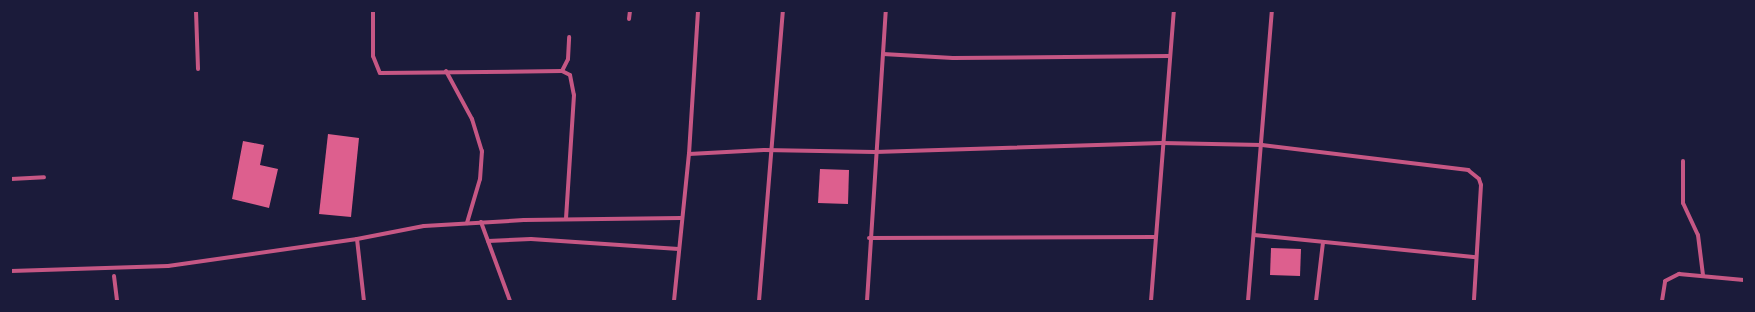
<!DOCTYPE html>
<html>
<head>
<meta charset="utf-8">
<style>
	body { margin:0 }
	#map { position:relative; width:1755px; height:312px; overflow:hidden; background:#1b1b3a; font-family:"Exo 2",sans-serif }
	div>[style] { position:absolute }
	.building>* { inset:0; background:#dd5f8e }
	.minor>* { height:4px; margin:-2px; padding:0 2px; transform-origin:2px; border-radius:2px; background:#c65784 }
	span { translate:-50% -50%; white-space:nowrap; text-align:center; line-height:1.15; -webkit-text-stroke:4px #1b1b3a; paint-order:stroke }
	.frame { position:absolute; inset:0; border:12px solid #1b1b3a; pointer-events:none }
</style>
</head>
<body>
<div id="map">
	<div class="building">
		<i style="clip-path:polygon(328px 134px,359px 138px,351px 217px,319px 214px)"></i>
		<i style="clip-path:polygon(243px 141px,264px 145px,260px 165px,278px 169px,269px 208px,232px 199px)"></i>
		<i style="clip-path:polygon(820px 169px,849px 170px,848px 204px,818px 203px)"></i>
		<i style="clip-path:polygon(1271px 248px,1301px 249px,1300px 276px,1270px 275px)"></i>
	</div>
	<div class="minor">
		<i style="left:196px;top:11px;width:58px;rotate:88deg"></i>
		<i style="left:373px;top:11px;width:45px;rotate:90deg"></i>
		<i style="left:373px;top:56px;width:18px;rotate:68deg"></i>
		<i style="left:380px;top:73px;width:182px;rotate:-0.6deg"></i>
		<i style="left:562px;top:71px;width:9px;rotate:27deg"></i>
		<i style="left:570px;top:75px;width:20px;rotate:79deg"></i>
		<i style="left:574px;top:95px;width:124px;rotate:93.7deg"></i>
		<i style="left:629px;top:19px;width:8px;rotate:-83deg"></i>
		<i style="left:883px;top:54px;width:70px;rotate:3.3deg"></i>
		<i style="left:953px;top:58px;width:216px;rotate:-0.5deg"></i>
		<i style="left:446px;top:71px;width:55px;rotate:61.6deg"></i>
		<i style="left:472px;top:119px;width:34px;rotate:73deg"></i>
		<i style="left:482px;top:151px;width:28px;rotate:94deg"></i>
		<i style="left:480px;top:179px;width:46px;rotate:106.5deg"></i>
		<i style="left:562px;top:71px;width:13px;rotate:-63deg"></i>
		<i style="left:568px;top:59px;width:22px;rotate:-87deg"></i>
		<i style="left:689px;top:154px;width:75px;rotate:-3.1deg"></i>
		<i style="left:764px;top:150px;width:111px;rotate:1deg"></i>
		<i style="left:875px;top:152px;width:287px;rotate:-1.8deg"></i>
		<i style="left:1162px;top:143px;width:100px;rotate:1.1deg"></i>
		<i style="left:1262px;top:145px;width:208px;rotate:6.9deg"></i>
		<i style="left:1468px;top:170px;width:14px;rotate:39deg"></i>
		<i style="left:1479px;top:179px;width:6px;rotate:72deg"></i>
		<i style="left:1481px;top:185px;width:116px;rotate:93.5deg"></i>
		<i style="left:1683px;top:161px;width:42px;rotate:90deg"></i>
		<i style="left:1683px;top:203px;width:35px;rotate:65deg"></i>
		<i style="left:1698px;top:235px;width:40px;rotate:82.9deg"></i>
		<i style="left:11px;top:179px;width:33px;rotate:-3deg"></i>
		<i style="left:481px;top:222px;width:84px;rotate:69.8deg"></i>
		<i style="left:1254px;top:235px;width:223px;rotate:5.7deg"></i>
		<i style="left:869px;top:238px;width:286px;rotate:-0.2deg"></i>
		<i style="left:357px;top:239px;width:62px;rotate:83.6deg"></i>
		<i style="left:488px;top:241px;width:43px;rotate:-2.7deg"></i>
		<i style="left:531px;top:239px;width:148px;rotate:3.9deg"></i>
		<i style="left:11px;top:271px;width:157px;rotate:-1.8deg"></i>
		<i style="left:168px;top:266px;width:191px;rotate:-8.1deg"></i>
		<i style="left:357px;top:239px;width:68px;rotate:-11deg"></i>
		<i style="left:424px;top:226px;width:100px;rotate:-3.4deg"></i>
		<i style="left:524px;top:220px;width:157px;rotate:-0.7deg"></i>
		<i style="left:114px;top:276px;width:25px;rotate:83deg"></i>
		<i style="left:674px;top:301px;width:148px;rotate:-84.2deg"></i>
		<i style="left:689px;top:154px;width:143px;rotate:-86.4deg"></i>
		<i style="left:759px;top:301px;width:291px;rotate:-85.3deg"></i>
		<i style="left:867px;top:301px;width:291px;rotate:-86.3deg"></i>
		<i style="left:1151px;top:301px;width:291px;rotate:-85.5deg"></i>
		<i style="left:1248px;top:301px;width:291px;rotate:-85.3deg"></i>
		<i style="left:1316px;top:301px;width:59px;rotate:-83.2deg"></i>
		<i style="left:1662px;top:301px;width:20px;rotate:-81deg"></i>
		<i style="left:1665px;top:281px;width:16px;rotate:-27deg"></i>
		<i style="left:1679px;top:274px;width:65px;rotate:5.3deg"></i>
	</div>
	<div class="frame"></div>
</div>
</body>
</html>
